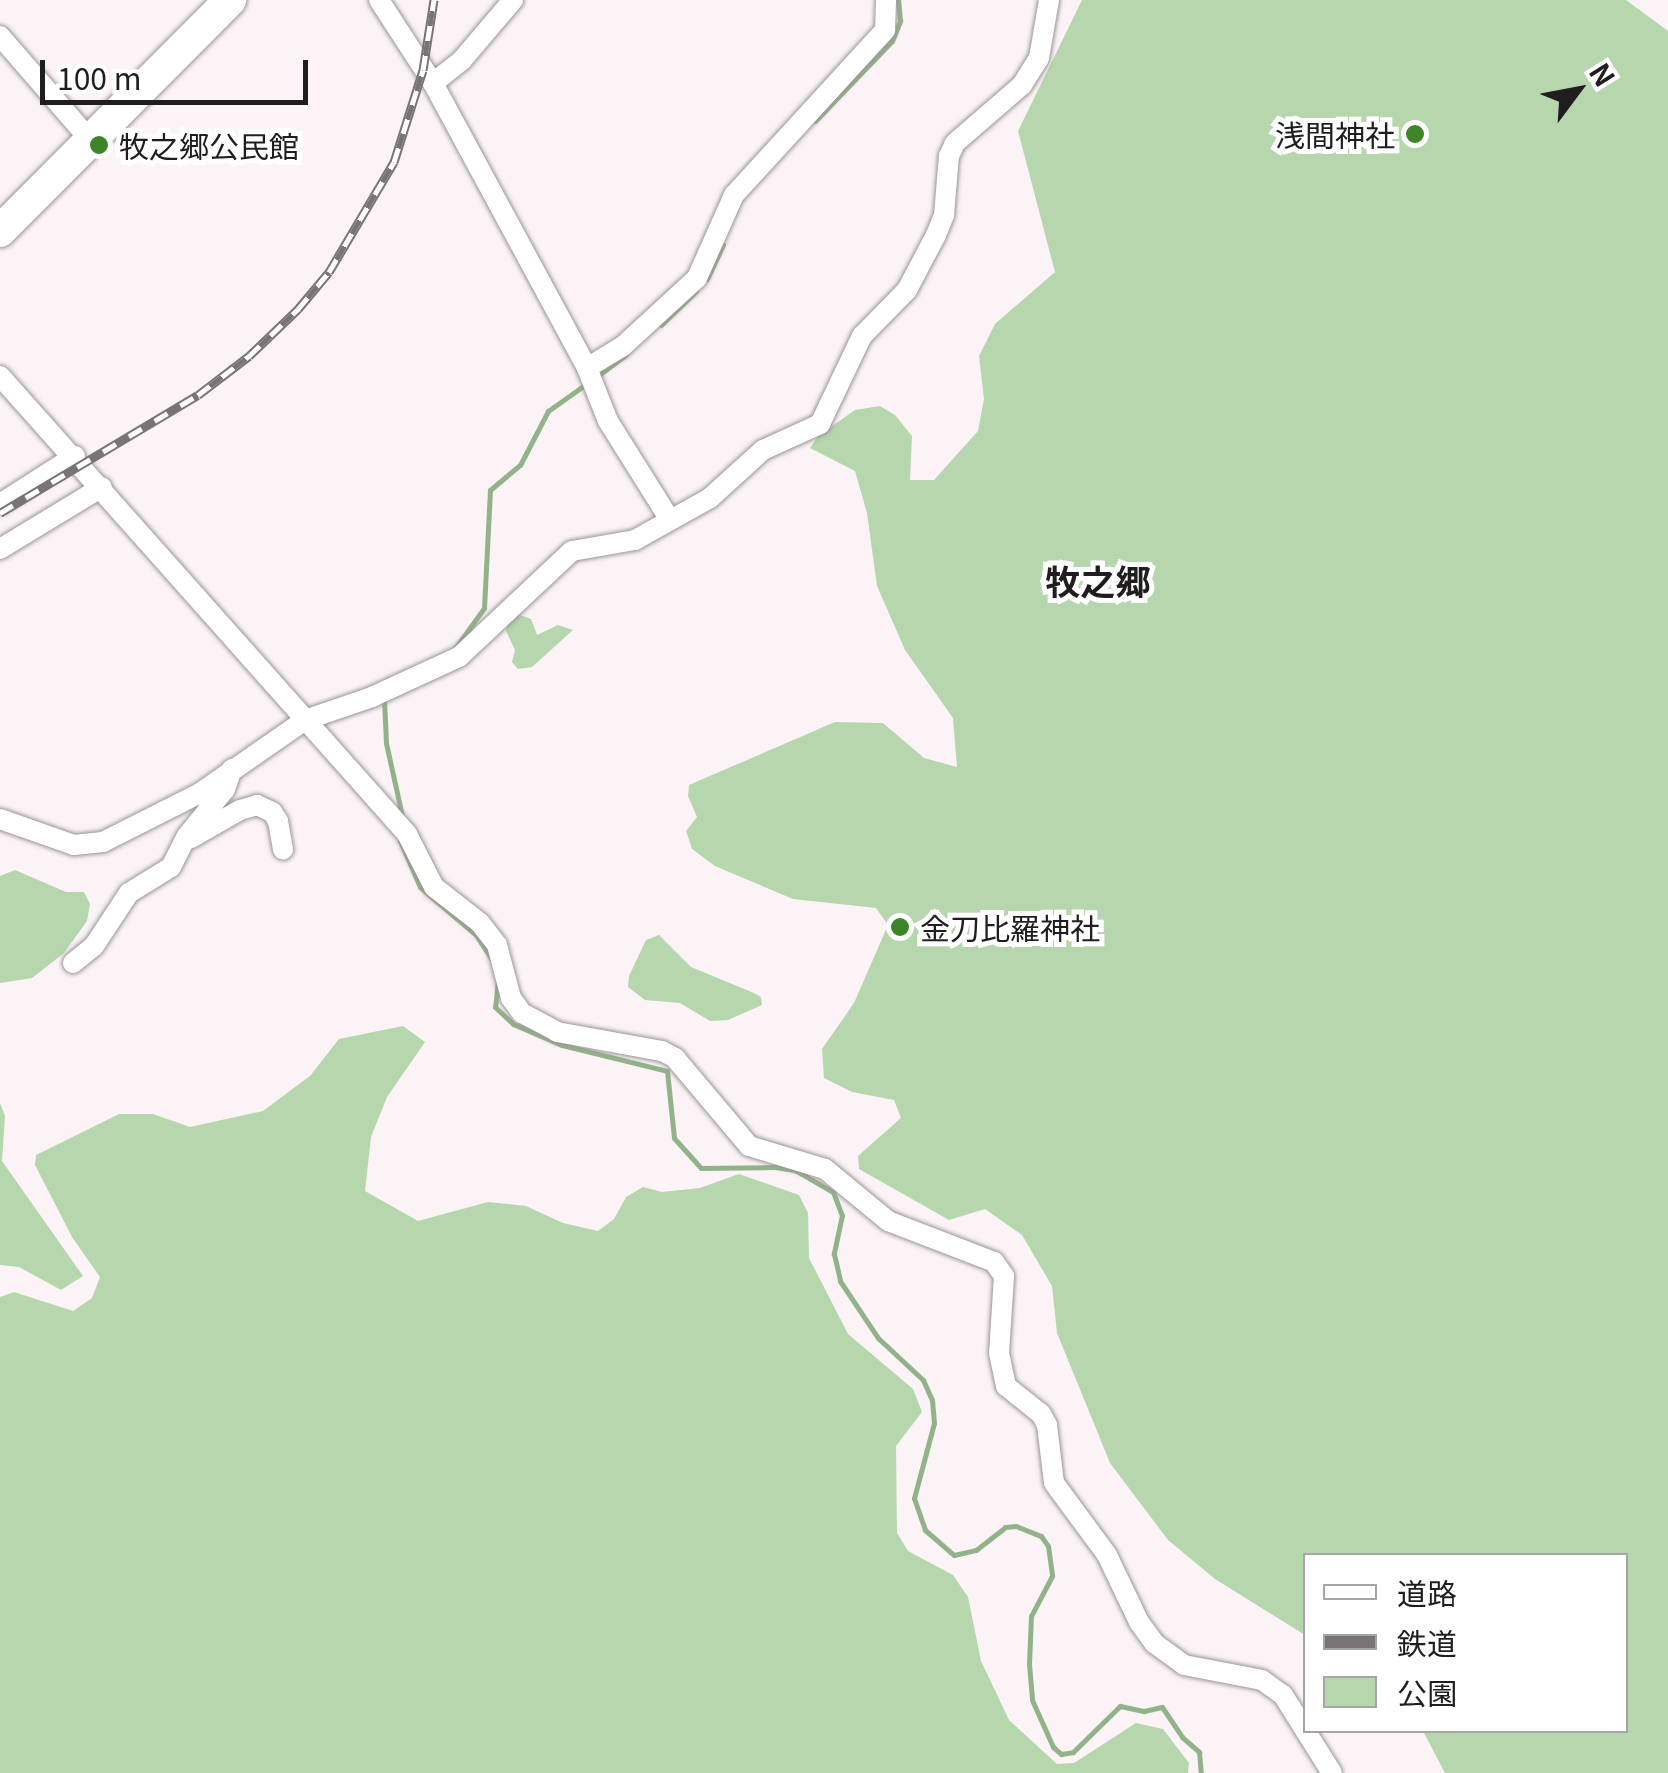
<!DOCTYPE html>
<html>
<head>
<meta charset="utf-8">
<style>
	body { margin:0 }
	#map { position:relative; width:1668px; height:1773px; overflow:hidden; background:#fbf3f6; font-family:Georgia,"Noto Sans JP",serif }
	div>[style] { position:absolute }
	.green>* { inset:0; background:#b6d6ad }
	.stream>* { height:5px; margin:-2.5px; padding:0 2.5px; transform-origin:2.5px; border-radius:2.5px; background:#92b38a }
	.roads { filter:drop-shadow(0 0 2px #9b9496) drop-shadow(0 0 2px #9b9496) }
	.minor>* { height:20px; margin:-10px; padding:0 10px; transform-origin:10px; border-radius:10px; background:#fff }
	.primary>* { height:32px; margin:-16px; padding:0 16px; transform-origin:16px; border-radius:16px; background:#fff }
	.rail>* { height:9px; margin-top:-4.5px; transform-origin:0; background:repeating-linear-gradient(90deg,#fff 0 15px,#787374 0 30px); box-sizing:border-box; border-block:2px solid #787374 }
	.dots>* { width:28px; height:28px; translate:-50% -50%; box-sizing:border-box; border:5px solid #fff; border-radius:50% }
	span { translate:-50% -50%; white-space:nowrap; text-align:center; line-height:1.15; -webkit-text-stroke:10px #fff; paint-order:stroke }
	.poi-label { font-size:30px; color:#201d1e }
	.right { translate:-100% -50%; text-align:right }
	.left { translate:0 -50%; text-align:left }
	.quarter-label { font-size:35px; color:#201d1e; font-weight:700 }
	.legend { position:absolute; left:1303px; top:1553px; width:325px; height:180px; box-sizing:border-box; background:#fff; border:2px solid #a6a5a5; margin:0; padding:12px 18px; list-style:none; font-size:30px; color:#201d1e }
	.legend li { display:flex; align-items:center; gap:20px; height:50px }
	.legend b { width:50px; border:2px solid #a6a5a5 }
	.north { position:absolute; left:1528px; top:40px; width:100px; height:100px; -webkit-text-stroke:8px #fff; paint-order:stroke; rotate:58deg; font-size:28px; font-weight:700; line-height:40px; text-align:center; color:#201d1e }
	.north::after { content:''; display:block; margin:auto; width:35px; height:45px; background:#201d1e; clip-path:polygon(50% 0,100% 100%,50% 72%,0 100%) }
	.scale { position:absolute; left:40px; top:60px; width:268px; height:45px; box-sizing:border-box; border:5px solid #201d1e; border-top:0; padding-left:12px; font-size:30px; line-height:35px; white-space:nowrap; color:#201d1e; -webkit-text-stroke:8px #fff; paint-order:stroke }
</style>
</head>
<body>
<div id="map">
	<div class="green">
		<i style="clip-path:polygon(1082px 0,1626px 0,1668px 31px,1668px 1773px,1445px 1773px,1423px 1731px,1626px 1730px,1626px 1556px,1306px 1556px,1305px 1635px,1215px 1579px,1168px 1540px,1110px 1463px,1057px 1333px,1052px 1286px,1022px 1235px,985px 1209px,949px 1220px,859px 1169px,858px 1156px,901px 1118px,894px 1100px,852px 1092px,824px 1078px,822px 1049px,854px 1003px,888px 925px,876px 908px,793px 899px,715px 866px,692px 849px,686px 831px,697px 817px,688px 796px,689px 785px,835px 722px,883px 723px,924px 758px,957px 767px,953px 718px,905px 650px,877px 586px,867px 513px,855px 471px,810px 448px,818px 436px,855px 410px,880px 406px,895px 415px,912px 436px,910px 480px,934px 480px,978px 431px,984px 399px,979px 356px,995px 324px,1055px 272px,1018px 131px)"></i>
		<i style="clip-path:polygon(520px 615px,531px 619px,537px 635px,558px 625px,573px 630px,532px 667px,518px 669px,512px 662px,515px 650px,506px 631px,509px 618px)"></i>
		<i style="clip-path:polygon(15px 870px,66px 892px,84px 892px,90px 904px,87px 921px,64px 953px,32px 978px,0 983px,0 876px)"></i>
		<i style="clip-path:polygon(659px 935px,691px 967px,754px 993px,761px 997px,762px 1005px,728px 1020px,710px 1021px,680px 1003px,645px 1000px,628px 987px,629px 976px,646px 940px)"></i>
		<i style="clip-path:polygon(403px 1026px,425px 1042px,387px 1097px,371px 1137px,365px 1191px,418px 1221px,488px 1202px,526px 1206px,563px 1223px,598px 1231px,614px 1219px,626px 1197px,643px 1187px,662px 1192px,700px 1188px,739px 1174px,799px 1195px,808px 1213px,809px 1258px,848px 1334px,913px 1389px,922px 1412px,896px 1446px,897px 1533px,908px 1551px,953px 1575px,968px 1597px,981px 1661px,1009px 1720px,1057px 1764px,1074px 1763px,1136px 1723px,1163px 1729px,1189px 1763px,1188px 1773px,0 1773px,0 1297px,14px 1292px,73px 1311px,92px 1298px,100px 1277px,72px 1237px,35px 1165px,36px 1155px,119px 1114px,153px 1114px,190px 1127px,263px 1111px,310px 1076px,339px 1039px)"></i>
		<i style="clip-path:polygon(0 1103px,5px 1116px,2px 1161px,83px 1276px,61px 1290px,19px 1267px,0 1265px)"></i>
	</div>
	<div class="stream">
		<i style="left:815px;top:121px;width:111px;rotate:-46.1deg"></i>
		<i style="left:892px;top:41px;width:22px;rotate:-68deg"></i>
		<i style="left:900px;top:21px;width:21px;rotate:-95deg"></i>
		<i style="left:707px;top:279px;width:38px;rotate:-65deg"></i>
		<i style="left:661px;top:325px;width:49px;rotate:-44.2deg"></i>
		<i style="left:595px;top:378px;width:39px;rotate:-37deg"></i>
		<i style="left:456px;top:647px;width:48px;rotate:-54.3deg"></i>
		<i style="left:484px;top:608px;width:118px;rotate:-87.1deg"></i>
		<i style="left:490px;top:490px;width:39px;rotate:-40deg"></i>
		<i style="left:520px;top:465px;width:61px;rotate:-62.6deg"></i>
		<i style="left:548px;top:411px;width:47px;rotate:-35.4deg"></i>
		<i style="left:384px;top:700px;width:43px;rotate:87.3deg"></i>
		<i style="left:386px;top:743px;width:75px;rotate:77.6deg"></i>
		<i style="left:400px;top:841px;width:50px;rotate:66.5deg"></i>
		<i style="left:420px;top:887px;width:74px;rotate:40.6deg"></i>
		<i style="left:476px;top:935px;width:30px;rotate:57deg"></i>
		<i style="left:498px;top:980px;width:27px;rotate:96deg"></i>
		<i style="left:495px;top:1007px;width:25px;rotate:43deg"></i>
		<i style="left:513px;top:1024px;width:53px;rotate:23.2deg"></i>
		<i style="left:562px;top:1045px;width:108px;rotate:13.9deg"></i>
		<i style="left:667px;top:1071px;width:67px;rotate:84deg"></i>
		<i style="left:674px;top:1138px;width:40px;rotate:48deg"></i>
		<i style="left:701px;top:1168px;width:74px;rotate:-0.8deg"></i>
		<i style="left:775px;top:1167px;width:20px;rotate:9deg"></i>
		<i style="left:795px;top:1170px;width:44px;rotate:30.1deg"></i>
		<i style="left:833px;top:1192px;width:25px;rotate:69deg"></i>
		<i style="left:842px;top:1215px;width:40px;rotate:102deg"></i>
		<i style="left:834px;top:1254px;width:28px;rotate:77deg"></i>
		<i style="left:840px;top:1281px;width:69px;rotate:56.3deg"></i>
		<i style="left:878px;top:1338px;width:62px;rotate:43deg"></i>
		<i style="left:923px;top:1380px;width:22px;rotate:66deg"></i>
		<i style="left:932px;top:1400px;width:23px;rotate:85deg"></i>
		<i style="left:934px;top:1423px;width:78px;rotate:104.9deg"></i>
		<i style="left:914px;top:1498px;width:34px;rotate:71deg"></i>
		<i style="left:925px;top:1530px;width:38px;rotate:41deg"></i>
		<i style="left:954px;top:1555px;width:23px;rotate:-13deg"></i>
		<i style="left:976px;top:1550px;width:37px;rotate:-38deg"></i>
		<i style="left:1005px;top:1527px;width:11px;rotate:-5deg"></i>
		<i style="left:1016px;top:1526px;width:27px;rotate:22deg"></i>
		<i style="left:1041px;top:1536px;width:12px;rotate:55deg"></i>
		<i style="left:1048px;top:1546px;width:30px;rotate:82deg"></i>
		<i style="left:1052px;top:1576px;width:45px;rotate:117.7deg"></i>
		<i style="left:1031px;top:1616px;width:48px;rotate:92.4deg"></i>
		<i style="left:1029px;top:1664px;width:36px;rotate:85deg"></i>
		<i style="left:1032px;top:1700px;width:51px;rotate:65.9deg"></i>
		<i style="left:1053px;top:1747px;width:11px;rotate:41deg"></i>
		<i style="left:1061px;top:1754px;width:12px;rotate:-9deg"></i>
		<i style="left:1073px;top:1752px;width:66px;rotate:-44.4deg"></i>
		<i style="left:1120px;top:1706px;width:25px;rotate:12deg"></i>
		<i style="left:1144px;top:1711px;width:18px;rotate:-13deg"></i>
		<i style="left:1162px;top:1707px;width:36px;rotate:56deg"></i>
		<i style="left:1182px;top:1737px;width:23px;rotate:41deg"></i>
		<i style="left:1199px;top:1752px;width:21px;rotate:85deg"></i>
	</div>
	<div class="roads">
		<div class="minor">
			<i style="left:379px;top:0;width:99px;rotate:57deg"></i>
			<i style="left:433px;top:83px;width:324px;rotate:61.6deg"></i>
			<i style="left:587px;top:368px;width:57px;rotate:68.4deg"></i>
			<i style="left:608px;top:421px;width:117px;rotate:57.9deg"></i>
			<i style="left:0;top:36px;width:139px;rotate:49.1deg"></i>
			<i style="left:433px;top:83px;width:37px;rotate:-38deg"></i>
			<i style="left:462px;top:60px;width:79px;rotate:-49.6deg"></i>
			<i style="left:587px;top:368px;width:42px;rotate:-31.4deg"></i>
			<i style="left:623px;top:346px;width:100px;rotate:-42.6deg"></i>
			<i style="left:697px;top:278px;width:91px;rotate:-66deg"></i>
			<i style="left:734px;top:195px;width:224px;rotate:-47.5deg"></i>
			<i style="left:885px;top:30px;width:30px;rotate:-88deg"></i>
			<i style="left:0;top:376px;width:613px;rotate:48.37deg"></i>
			<i style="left:407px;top:834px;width:59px;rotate:63deg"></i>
			<i style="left:434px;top:887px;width:58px;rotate:38deg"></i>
			<i style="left:480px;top:923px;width:28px;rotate:52deg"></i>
			<i style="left:497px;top:945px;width:55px;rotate:75.2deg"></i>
			<i style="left:511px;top:998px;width:19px;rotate:54deg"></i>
			<i style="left:522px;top:1013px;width:40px;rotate:28deg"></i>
			<i style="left:557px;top:1032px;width:107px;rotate:10.3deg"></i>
			<i style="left:662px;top:1051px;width:15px;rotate:28deg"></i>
			<i style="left:675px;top:1058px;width:115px;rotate:49.9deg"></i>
			<i style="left:749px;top:1146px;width:79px;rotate:16.8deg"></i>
			<i style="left:825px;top:1169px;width:82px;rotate:39.5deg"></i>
			<i style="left:888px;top:1221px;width:114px;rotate:21.1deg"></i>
			<i style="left:994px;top:1262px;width:17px;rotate:54deg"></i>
			<i style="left:1004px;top:1276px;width:77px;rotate:93.7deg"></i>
			<i style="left:999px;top:1353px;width:34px;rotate:78deg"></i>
			<i style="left:1006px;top:1386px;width:45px;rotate:38.7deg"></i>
			<i style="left:1041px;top:1414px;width:13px;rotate:61deg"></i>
			<i style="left:1047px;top:1425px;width:58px;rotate:83.1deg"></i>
			<i style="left:1054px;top:1483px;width:89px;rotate:53.6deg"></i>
			<i style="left:1107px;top:1555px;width:74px;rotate:64.5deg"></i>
			<i style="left:1139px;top:1622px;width:26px;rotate:54deg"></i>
			<i style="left:1154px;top:1643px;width:37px;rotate:36deg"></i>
			<i style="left:1184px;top:1665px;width:79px;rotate:10.9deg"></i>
			<i style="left:1262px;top:1680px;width:26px;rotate:36deg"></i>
			<i style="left:1283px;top:1695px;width:92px;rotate:57.9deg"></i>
			<i style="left:0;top:504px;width:89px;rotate:-32.6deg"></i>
			<i style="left:0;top:549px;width:119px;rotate:-31.3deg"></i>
			<i style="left:0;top:819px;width:78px;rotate:19.4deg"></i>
			<i style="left:74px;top:845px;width:29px;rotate:-6deg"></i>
			<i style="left:103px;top:842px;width:109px;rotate:-26.8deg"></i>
			<i style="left:200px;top:793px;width:128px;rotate:-34.8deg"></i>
			<i style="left:305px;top:720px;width:71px;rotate:-18.9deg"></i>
			<i style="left:372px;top:697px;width:96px;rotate:-24.7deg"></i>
			<i style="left:459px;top:657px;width:155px;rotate:-43.2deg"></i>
			<i style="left:572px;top:551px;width:64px;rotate:-9.9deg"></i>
			<i style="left:635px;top:540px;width:86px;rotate:-29.2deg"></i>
			<i style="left:710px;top:498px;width:72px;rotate:-42.2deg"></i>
			<i style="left:763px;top:450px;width:63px;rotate:-24.5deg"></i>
			<i style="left:820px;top:424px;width:98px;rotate:-64.5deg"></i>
			<i style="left:862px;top:336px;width:64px;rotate:-45.6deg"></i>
			<i style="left:907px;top:290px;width:62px;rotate:-62.2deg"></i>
			<i style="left:936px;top:235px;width:22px;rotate:-68deg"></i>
			<i style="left:944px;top:215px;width:59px;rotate:-85.2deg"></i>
			<i style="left:949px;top:156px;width:14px;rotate:-65deg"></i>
			<i style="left:955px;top:143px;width:89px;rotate:-40.9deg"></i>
			<i style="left:1022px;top:85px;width:32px;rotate:-58deg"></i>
			<i style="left:1039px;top:58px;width:59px;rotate:-80.2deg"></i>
			<i style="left:191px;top:838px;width:56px;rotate:-29.7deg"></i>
			<i style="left:240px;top:810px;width:18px;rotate:-16deg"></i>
			<i style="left:257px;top:805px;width:17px;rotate:25deg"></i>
			<i style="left:272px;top:812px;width:11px;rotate:56deg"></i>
			<i style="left:278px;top:821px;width:29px;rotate:80deg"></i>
			<i style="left:73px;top:963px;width:27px;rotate:-39deg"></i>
			<i style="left:94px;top:946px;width:64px;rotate:-56.6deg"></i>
			<i style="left:129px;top:893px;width:49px;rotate:-31.8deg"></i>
			<i style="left:171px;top:867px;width:35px;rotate:-63deg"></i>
			<i style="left:187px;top:836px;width:60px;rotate:-51deg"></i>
			<i style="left:225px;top:789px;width:21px;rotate:-71deg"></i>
		</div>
		<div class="primary">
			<i style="left:0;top:231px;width:326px;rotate:-45.1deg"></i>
		</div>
	</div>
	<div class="rail">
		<i style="left:0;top:513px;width:230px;rotate:-30.8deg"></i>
		<i style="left:198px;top:395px;width:64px;rotate:-37.4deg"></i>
		<i style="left:249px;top:356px;width:68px;rotate:-43.8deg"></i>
		<i style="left:298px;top:309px;width:48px;rotate:-50deg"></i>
		<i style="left:329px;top:272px;width:128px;rotate:-59.4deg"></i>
		<i style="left:394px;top:162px;width:96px;rotate:-72.5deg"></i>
		<i style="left:423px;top:70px;width:71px;rotate:-81.1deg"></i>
	</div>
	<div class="dots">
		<i style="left:1415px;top:134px;background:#3e8429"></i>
		<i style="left:99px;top:145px;background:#3e8429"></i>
		<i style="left:900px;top:927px;background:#3e8429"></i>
	</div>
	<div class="poi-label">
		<span class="right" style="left:1395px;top:134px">浅間神社</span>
		<span class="left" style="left:119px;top:145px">牧之郷公民館</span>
		<span class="left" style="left:920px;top:927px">金刀比羅神社</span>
	</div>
	<div class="quarter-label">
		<span style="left:1098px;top:580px">牧之郷</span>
	</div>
	<ul class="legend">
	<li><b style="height:12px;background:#fff"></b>道路</li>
	<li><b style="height:12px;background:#787374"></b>鉄道</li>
	<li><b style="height:28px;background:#b6d6ad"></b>公園</li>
	</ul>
	<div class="north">N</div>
	<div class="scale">100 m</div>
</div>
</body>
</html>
